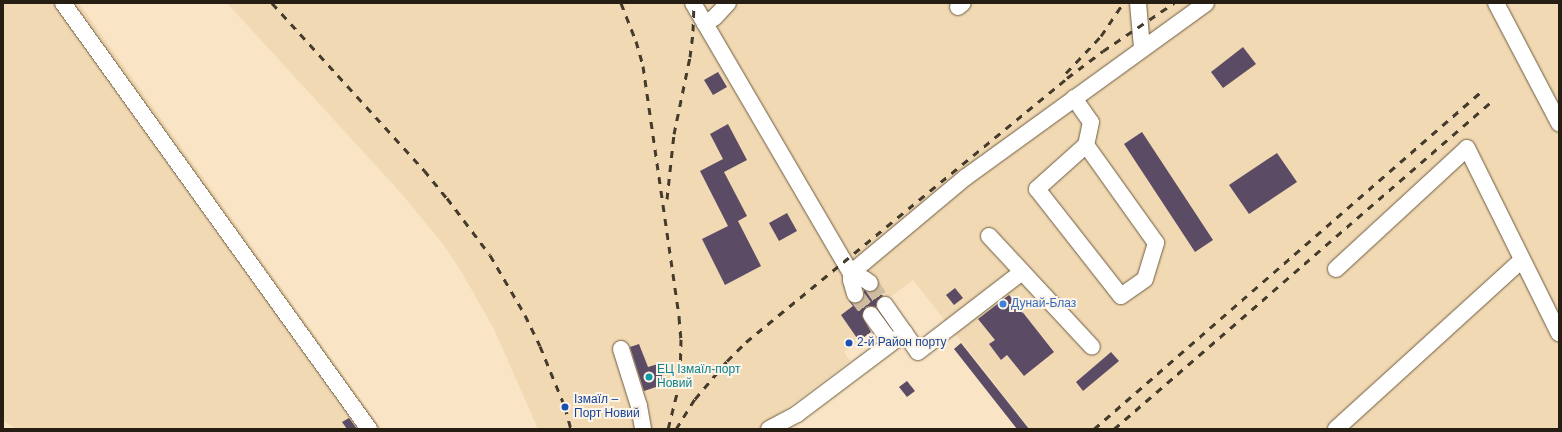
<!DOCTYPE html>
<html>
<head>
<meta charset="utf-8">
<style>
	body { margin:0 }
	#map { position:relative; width:1562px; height:432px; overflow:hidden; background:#f9e5c5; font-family:Helvetica,sans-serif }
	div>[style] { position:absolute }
	.built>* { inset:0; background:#f1d9b3 }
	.building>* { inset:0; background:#5b4b65 }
	.minor-tunnel>* { height:16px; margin-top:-8px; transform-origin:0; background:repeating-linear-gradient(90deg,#cfbda1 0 16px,transparent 0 24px) }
	.roads { filter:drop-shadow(0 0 1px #6e5c40) drop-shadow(0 0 1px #6e5c40) }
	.minor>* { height:16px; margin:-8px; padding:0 8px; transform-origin:8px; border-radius:8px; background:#fff }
	.rail>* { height:3px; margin-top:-1.5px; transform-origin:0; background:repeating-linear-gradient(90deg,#453b2d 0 7px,transparent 0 14px) }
	.dots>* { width:11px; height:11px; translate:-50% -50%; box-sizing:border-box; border:2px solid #fcf4e7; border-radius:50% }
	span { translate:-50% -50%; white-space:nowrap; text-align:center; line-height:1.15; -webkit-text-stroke:4px #fcf4e7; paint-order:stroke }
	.shop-label { font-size:12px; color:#366cbe }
	.left { translate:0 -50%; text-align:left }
	.transit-label { font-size:12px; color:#164399 }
	.culture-label { font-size:12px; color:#0d838f }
	.frame { position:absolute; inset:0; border:4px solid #261e13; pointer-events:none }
</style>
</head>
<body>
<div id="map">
	<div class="built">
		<i style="clip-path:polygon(3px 3px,79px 3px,382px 429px,17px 429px,3px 421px)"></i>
		<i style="clip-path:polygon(227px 3px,1559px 3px,1559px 429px,1030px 429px,913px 280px,886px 300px,888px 304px,864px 321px,871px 332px,844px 352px,850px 361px,759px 429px,538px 429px,494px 329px,461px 271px,443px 244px,400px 192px)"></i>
	</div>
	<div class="building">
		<i style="clip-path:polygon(1243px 47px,1256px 64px,1223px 88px,1211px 72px)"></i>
		<i style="clip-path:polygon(718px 72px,727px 87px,713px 95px,704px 80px)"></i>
		<i style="clip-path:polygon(728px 124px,747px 160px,724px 172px,747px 216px,738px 221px,761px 266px,725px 285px,702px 239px,728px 226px,700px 171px,723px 159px,710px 134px)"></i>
		<i style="clip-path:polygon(1142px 132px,1213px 240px,1195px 252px,1124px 144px)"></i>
		<i style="clip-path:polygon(1277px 153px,1297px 182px,1249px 214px,1229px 185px)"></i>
		<i style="clip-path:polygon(787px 213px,797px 231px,779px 241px,769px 223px)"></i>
		<i style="clip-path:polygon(955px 288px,963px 298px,954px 305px,946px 295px)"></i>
		<i style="clip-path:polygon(877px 289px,883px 296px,877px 301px,876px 307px,870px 306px,866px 307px,862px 316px,871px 332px,859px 341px,841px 315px,853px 306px,849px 301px,857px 303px,862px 300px,864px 296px,864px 290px,870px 292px)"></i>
		<i style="clip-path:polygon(1009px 295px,1054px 352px,1024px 376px,1007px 355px,1001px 360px,989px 344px,995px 340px,978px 319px)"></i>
		<i style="clip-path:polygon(961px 343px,1029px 429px,1017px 429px,954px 349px)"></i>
		<i style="clip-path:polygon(639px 344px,648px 367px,658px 364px,665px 384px,644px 391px,630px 347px)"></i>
		<i style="clip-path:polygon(1111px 352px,1119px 361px,1083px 391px,1076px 382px)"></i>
		<i style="clip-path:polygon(907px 381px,915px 391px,907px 397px,899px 387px)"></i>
		<i style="clip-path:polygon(349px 418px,357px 429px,347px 429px,342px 422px)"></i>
	</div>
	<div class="minor-tunnel">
		<i style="left:870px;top:283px;width:27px;rotate:56deg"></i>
		<i style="left:855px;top:294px;width:26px;rotate:53deg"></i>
	</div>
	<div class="roads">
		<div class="minor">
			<i style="left:63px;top:3px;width:525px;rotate:54.31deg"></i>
			<i style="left:693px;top:3px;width:313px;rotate:59.7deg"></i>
			<i style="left:851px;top:273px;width:7px;rotate:90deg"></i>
			<i style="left:851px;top:280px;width:15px;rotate:74deg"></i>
			<i style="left:1138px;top:3px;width:45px;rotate:84.9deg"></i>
			<i style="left:1496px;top:3px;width:136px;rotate:62.3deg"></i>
			<i style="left:958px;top:7px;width:6px;rotate:-39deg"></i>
			<i style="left:705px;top:24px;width:12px;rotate:-35deg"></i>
			<i style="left:715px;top:17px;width:19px;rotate:-47deg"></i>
			<i style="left:1074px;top:98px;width:29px;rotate:55deg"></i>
			<i style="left:1091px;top:122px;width:24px;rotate:102deg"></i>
			<i style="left:1086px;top:145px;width:66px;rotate:138.1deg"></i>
			<i style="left:1037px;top:189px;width:136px;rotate:51.9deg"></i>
			<i style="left:1121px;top:296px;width:29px;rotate:-35deg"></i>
			<i style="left:1145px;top:279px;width:38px;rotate:-73deg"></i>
			<i style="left:1156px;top:243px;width:120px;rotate:-125.5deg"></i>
			<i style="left:989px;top:236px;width:151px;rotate:47.1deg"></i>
			<i style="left:1336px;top:269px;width:178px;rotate:-42.7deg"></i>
			<i style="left:1467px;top:148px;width:207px;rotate:63.6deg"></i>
			<i style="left:851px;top:273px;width:150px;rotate:-39.9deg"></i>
			<i style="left:966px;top:177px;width:296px;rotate:-35.9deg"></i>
			<i style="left:851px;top:273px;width:14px;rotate:25deg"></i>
			<i style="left:864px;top:279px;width:7px;rotate:34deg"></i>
			<i style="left:885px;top:305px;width:57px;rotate:54.9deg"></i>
			<i style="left:918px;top:352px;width:131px;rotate:-37.6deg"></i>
			<i style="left:871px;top:315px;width:34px;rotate:54deg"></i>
			<i style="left:621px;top:349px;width:60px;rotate:72.5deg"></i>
			<i style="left:639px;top:406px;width:23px;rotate:80deg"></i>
			<i style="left:769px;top:429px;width:32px;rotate:-28deg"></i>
			<i style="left:797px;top:414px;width:135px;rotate:-36.9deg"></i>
			<i style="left:1336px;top:429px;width:251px;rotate:-42.3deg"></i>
		</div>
	</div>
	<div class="rail">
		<i style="left:272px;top:3px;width:226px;rotate:47.7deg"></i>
		<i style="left:424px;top:170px;width:36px;rotate:51deg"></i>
		<i style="left:447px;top:198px;width:71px;rotate:53deg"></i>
		<i style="left:490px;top:255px;width:69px;rotate:59.7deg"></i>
		<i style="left:525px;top:315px;width:34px;rotate:64deg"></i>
		<i style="left:540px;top:346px;width:66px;rotate:67.7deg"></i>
		<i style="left:565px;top:407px;width:23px;rotate:75deg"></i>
		<i style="left:621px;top:3px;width:41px;rotate:68.5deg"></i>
		<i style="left:636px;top:41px;width:26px;rotate:74deg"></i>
		<i style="left:643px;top:66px;width:254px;rotate:81.8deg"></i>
		<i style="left:679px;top:317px;width:22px;rotate:85deg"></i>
		<i style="left:681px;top:339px;width:42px;rotate:91.4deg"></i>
		<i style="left:680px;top:381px;width:49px;rotate:104deg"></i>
		<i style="left:1066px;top:73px;width:51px;rotate:-46.6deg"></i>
		<i style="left:1101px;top:36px;width:40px;rotate:-56deg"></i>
		<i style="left:667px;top:199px;width:65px;rotate:-83.9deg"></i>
		<i style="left:674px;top:134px;width:79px;rotate:-78.3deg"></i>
		<i style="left:690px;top:57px;width:26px;rotate:-83deg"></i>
		<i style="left:693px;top:31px;width:28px;rotate:-88deg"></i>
		<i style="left:676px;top:429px;width:36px;rotate:-58deg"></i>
		<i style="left:695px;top:399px;width:50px;rotate:-49.9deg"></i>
		<i style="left:727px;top:361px;width:27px;rotate:-45deg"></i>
		<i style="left:746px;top:342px;width:416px;rotate:-39.4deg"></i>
		<i style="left:1067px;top:78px;width:45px;rotate:-36.9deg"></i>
		<i style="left:1103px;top:51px;width:86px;rotate:-34.1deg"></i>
		<i style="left:1094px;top:429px;width:516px;rotate:-41.07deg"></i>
		<i style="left:1114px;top:429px;width:500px;rotate:-40.95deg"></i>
	</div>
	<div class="dots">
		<i style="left:1003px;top:304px;background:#3f7fe0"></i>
		<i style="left:849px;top:343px;background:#1a4fb4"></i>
		<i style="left:649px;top:377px;background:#0f9aa8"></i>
		<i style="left:565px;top:407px;background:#1a4fb4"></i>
	</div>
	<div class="shop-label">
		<span class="left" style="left:1011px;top:304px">Дунай-Блаз</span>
	</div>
	<div class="transit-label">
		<span class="left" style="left:857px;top:343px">2-й Район порту</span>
		<span class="left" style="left:574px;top:407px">Ізмаїл –<br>Порт Новий</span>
	</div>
	<div class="culture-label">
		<span class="left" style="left:657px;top:377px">ЕЦ Ізмаїл-порт<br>Новий</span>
	</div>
	<div class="frame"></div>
</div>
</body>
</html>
